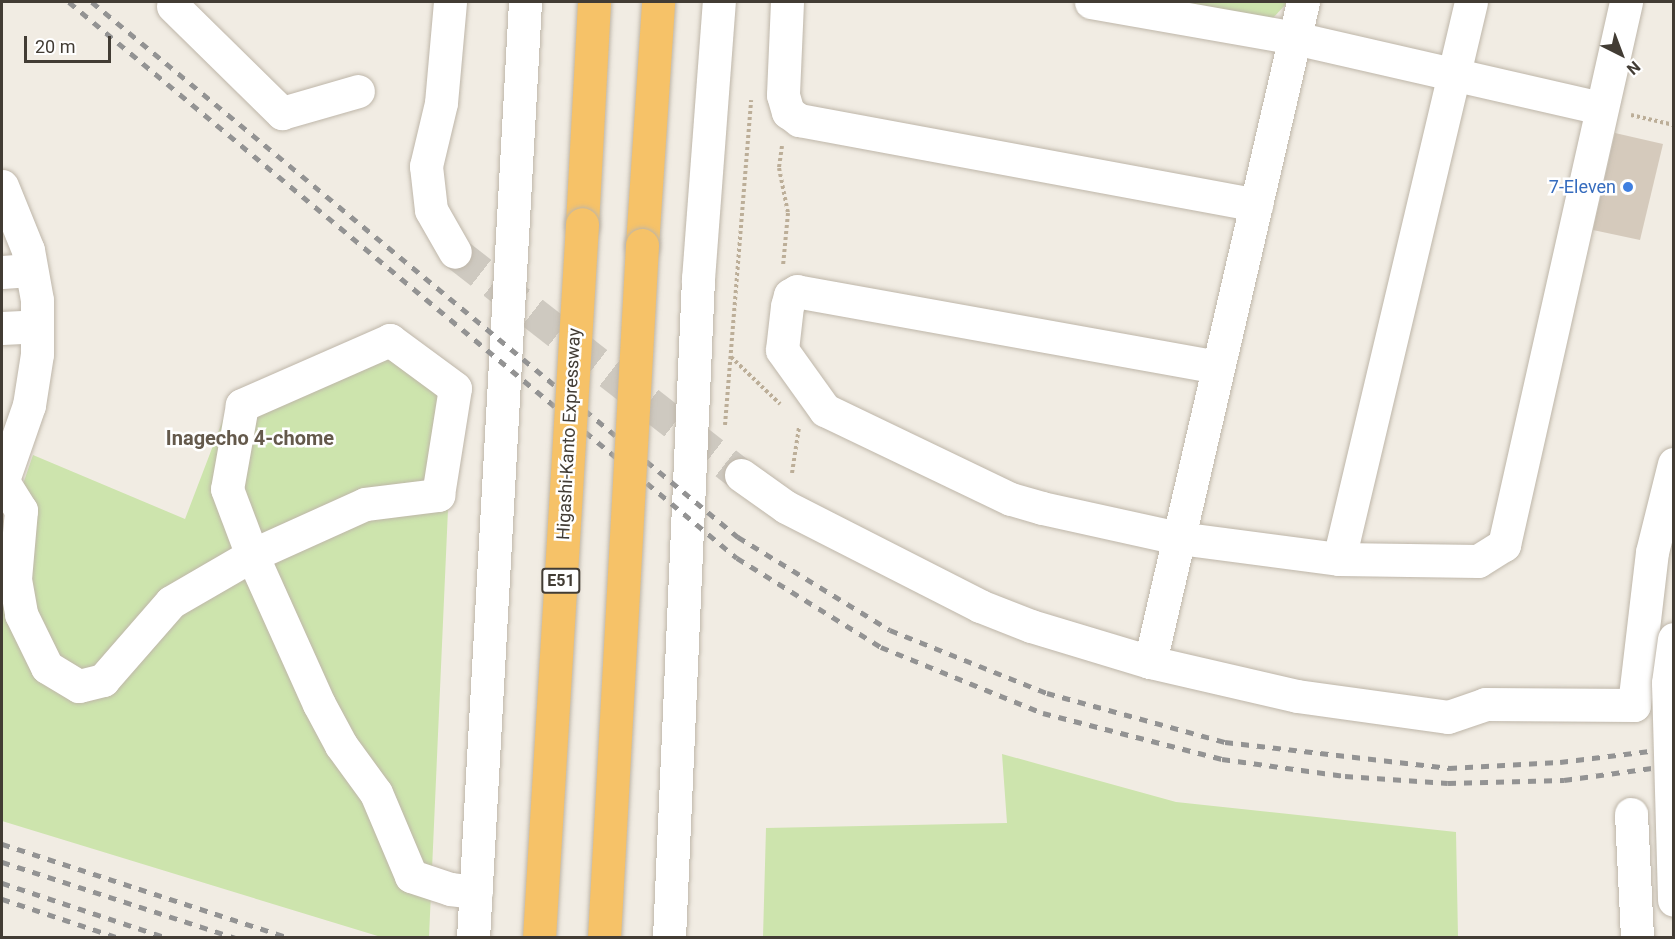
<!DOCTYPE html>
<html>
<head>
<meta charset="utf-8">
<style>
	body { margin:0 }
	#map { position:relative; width:1675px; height:939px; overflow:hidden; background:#f1ece3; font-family:Roboto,sans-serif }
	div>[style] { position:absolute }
	.green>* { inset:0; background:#cde4ad }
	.building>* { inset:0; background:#d5cabc }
	.minor-tunnel>* { height:33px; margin-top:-16.5px; transform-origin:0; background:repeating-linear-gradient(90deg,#cec9c0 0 33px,transparent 0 49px) }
	.path>* { height:4px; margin-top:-2px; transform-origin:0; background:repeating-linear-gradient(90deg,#bcae98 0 3px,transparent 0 6px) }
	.roads { filter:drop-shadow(0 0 2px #beb6a9) drop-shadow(0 0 2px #beb6a9) }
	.minor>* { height:33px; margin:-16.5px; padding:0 16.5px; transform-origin:16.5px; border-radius:16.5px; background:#fff }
	.highway>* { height:33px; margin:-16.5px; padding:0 16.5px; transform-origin:16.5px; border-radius:16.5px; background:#f6c268 }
	.rail>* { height:4.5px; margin-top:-2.25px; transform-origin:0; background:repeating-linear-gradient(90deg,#939393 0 8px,transparent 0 16px) }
	.bridges { filter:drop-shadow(0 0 2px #beb6a9) drop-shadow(0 0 2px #beb6a9) }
	.minor-bridge>* { height:33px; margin:-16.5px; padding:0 16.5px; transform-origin:16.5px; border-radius:16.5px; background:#fff }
	.highway-bridge>* { height:33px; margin:-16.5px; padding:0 16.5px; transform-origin:16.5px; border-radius:16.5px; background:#f6c268 }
	.dots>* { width:16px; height:16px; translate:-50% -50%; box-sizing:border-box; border:3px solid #fff; border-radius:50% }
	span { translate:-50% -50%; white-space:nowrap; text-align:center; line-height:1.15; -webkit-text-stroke:5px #fff; paint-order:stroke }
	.shield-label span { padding:2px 4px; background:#fff; border:2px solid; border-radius:4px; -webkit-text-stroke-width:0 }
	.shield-label { font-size:16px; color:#423c34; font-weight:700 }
	.shop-label { font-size:18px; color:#366cbe }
	.right { translate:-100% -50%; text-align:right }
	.street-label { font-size:18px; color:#423c34 }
	.neighbourhood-label { font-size:20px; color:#64594b; font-weight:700 }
	.frame { position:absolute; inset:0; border:3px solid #423c34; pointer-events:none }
	.north { position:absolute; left:1591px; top:24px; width:60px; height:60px; -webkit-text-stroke:4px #fff; paint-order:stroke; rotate:138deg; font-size:16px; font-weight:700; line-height:24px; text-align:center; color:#423c34 }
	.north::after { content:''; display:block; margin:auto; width:21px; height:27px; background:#423c34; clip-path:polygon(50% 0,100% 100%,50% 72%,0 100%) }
	.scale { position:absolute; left:24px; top:36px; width:87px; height:27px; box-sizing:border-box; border:3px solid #423c34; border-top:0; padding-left:8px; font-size:18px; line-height:21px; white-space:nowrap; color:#423c34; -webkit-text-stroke:4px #fff; paint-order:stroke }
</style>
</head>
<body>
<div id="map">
	<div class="green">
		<i style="clip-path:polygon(1170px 2px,1288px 2px,1271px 20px)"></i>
		<i style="clip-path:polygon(372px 342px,453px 397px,429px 937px,381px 937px,2px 821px,2px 545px,33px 455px,185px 519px,232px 396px)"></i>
		<i style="clip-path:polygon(1002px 754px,1176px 802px,1456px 832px,1458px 937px,763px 937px,766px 828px,1007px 823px)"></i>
	</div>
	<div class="building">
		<i style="clip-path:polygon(1615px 133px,1663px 144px,1640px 240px,1593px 230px)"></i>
	</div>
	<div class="minor-tunnel">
		<i style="left:455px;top:252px;width:363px;rotate:37.9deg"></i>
	</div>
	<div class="path">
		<i style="left:1631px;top:115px;width:44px;rotate:13.1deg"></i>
		<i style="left:782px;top:146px;width:22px;rotate:98deg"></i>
		<i style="left:779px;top:168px;width:46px;rotate:78.7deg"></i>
		<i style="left:788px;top:213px;width:53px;rotate:95.4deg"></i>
		<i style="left:731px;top:357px;width:68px;rotate:43.8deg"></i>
		<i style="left:725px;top:425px;width:326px;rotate:-85.4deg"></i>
		<i style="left:792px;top:473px;width:47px;rotate:-81.3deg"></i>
	</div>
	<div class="roads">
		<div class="minor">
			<i style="left:450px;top:2px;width:101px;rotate:95.1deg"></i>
			<i style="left:441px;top:103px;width:65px;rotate:103.4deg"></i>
			<i style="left:426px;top:166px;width:44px;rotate:83.5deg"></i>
			<i style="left:431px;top:210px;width:48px;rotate:60.3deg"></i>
			<i style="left:787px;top:2px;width:93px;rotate:92.5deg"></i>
			<i style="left:783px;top:95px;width:18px;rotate:74deg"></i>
			<i style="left:788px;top:112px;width:14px;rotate:36deg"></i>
			<i style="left:799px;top:120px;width:465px;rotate:10.5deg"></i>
			<i style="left:1091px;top:2px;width:207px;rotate:10deg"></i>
			<i style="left:1295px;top:38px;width:314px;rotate:12.9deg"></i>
			<i style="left:173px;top:6px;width:153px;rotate:44.5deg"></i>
			<i style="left:282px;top:113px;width:79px;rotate:-16.1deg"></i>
			<i style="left:2px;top:186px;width:69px;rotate:67.9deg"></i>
			<i style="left:28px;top:250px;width:51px;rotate:79.8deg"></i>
			<i style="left:37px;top:300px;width:54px;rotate:90deg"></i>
			<i style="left:37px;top:354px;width:52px;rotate:98.9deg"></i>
			<i style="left:29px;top:405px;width:83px;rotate:109.1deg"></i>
			<i style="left:2px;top:272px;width:29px;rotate:-4deg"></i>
			<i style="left:2px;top:328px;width:35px;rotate:-3deg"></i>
			<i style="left:1218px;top:367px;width:428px;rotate:-169.8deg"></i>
			<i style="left:797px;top:291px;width:8px;rotate:150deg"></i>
			<i style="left:790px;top:295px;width:11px;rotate:105deg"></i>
			<i style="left:787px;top:306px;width:44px;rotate:96.5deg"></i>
			<i style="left:782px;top:350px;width:74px;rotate:54.4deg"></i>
			<i style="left:825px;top:410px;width:206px;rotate:25.6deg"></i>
			<i style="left:1011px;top:499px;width:32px;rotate:16deg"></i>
			<i style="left:1042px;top:508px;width:140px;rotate:12.4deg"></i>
			<i style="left:1179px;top:538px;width:161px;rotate:7.5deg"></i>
			<i style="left:1339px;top:559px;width:139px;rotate:0.8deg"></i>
			<i style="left:1478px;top:561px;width:31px;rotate:-32deg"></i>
			<i style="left:1504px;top:545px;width:557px;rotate:-77.34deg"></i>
			<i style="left:741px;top:475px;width:55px;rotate:35.4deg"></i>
			<i style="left:786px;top:507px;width:218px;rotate:27deg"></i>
			<i style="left:980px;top:606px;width:55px;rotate:21.4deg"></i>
			<i style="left:1031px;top:626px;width:124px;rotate:16.8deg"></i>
			<i style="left:1150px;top:662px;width:151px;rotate:13deg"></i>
			<i style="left:1297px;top:696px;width:152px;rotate:7.9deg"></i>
			<i style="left:1448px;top:717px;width:39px;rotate:-19deg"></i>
			<i style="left:1485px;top:704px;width:149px;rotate:0.4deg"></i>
			<i style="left:1634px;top:705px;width:154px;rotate:-83.3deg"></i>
			<i style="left:1652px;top:552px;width:91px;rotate:-76deg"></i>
			<i style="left:2px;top:480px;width:36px;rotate:58deg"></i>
			<i style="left:21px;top:510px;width:69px;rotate:95deg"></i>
			<i style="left:15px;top:579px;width:36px;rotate:80deg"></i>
			<i style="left:21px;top:614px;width:59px;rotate:63.9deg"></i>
			<i style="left:47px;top:667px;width:37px;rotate:31deg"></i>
			<i style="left:79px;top:686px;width:25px;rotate:-14deg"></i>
			<i style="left:103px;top:680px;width:103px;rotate:-48.9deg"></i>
			<i style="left:171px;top:602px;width:94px;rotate:-30.1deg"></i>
			<i style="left:252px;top:555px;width:124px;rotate:-24.3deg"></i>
			<i style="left:365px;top:504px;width:74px;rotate:-7deg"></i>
			<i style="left:438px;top:495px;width:108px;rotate:-81deg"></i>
			<i style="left:455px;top:388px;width:81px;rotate:-143.6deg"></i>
			<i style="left:390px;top:340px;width:162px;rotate:156.3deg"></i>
			<i style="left:242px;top:405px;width:85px;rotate:100.1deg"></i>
			<i style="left:227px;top:489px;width:71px;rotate:69.3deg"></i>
			<i style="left:252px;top:555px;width:163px;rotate:65.8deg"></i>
			<i style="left:319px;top:704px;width:47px;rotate:61.8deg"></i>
			<i style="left:341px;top:745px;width:59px;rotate:53.9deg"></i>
			<i style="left:376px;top:793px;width:90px;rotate:67.1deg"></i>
			<i style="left:411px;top:876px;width:41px;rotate:18.4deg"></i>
			<i style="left:450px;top:889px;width:26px;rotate:7deg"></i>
			<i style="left:1339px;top:559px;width:572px;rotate:-76.67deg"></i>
			<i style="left:1150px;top:662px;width:678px;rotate:-76.95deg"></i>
			<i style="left:1631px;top:814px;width:124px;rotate:87.2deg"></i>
			<i style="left:473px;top:938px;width:937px;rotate:-86.82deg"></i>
			<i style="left:669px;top:938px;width:660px;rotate:-87.48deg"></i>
			<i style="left:698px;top:279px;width:278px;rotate:-85.7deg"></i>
		</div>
		<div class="highway">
			<i style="left:582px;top:224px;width:222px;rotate:-86.9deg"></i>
			<i style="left:642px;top:245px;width:244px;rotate:-86.2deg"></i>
		</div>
	</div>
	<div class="rail">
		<i style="left:69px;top:2px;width:869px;rotate:39.77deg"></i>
		<i style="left:737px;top:558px;width:169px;rotate:31.7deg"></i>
		<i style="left:881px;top:647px;width:175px;rotate:22.2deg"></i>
		<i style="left:1043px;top:713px;width:185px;rotate:14.4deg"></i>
		<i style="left:1222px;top:759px;width:124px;rotate:7.9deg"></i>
		<i style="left:1345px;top:776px;width:103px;rotate:3.9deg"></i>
		<i style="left:1448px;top:783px;width:116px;rotate:-1.5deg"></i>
		<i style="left:1564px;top:780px;width:111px;rotate:-7.8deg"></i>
		<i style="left:92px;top:2px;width:839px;rotate:39.63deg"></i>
		<i style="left:738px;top:537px;width:178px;rotate:31.5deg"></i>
		<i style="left:890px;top:630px;width:169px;rotate:21.9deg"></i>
		<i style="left:1047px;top:693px;width:185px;rotate:15.4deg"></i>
		<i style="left:1225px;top:742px;width:226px;rotate:6.6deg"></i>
		<i style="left:1449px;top:768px;width:111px;rotate:-3.1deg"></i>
		<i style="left:1560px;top:762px;width:115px;rotate:-7deg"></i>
		<i style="left:2px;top:844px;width:302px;rotate:18.1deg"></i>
		<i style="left:2px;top:862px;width:246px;rotate:18deg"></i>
		<i style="left:2px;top:883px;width:174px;rotate:18.4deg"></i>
		<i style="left:2px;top:899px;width:123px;rotate:18.4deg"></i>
	</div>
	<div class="bridges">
		<div class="minor-bridge">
			<i style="left:1674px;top:639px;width:44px;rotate:97.8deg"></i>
			<i style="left:1668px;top:683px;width:217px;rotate:88.4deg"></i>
		</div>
		<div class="highway-bridge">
			<i style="left:539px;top:938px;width:715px;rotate:-86.55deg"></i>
			<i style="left:604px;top:938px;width:694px;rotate:-86.86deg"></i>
		</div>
	</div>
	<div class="dots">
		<i style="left:1628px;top:187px;background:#3f7fe0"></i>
	</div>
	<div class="shield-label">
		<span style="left:561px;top:581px">E51</span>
	</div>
	<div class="shop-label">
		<span class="right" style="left:1616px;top:187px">7-Eleven</span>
	</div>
	<div class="street-label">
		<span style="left:569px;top:434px;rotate:-87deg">Higashi-Kanto Expressway</span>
	</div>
	<div class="neighbourhood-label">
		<span style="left:250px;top:438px">Inagecho 4-chome</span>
	</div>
	<div class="frame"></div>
	<div class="north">N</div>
	<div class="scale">20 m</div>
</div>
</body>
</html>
